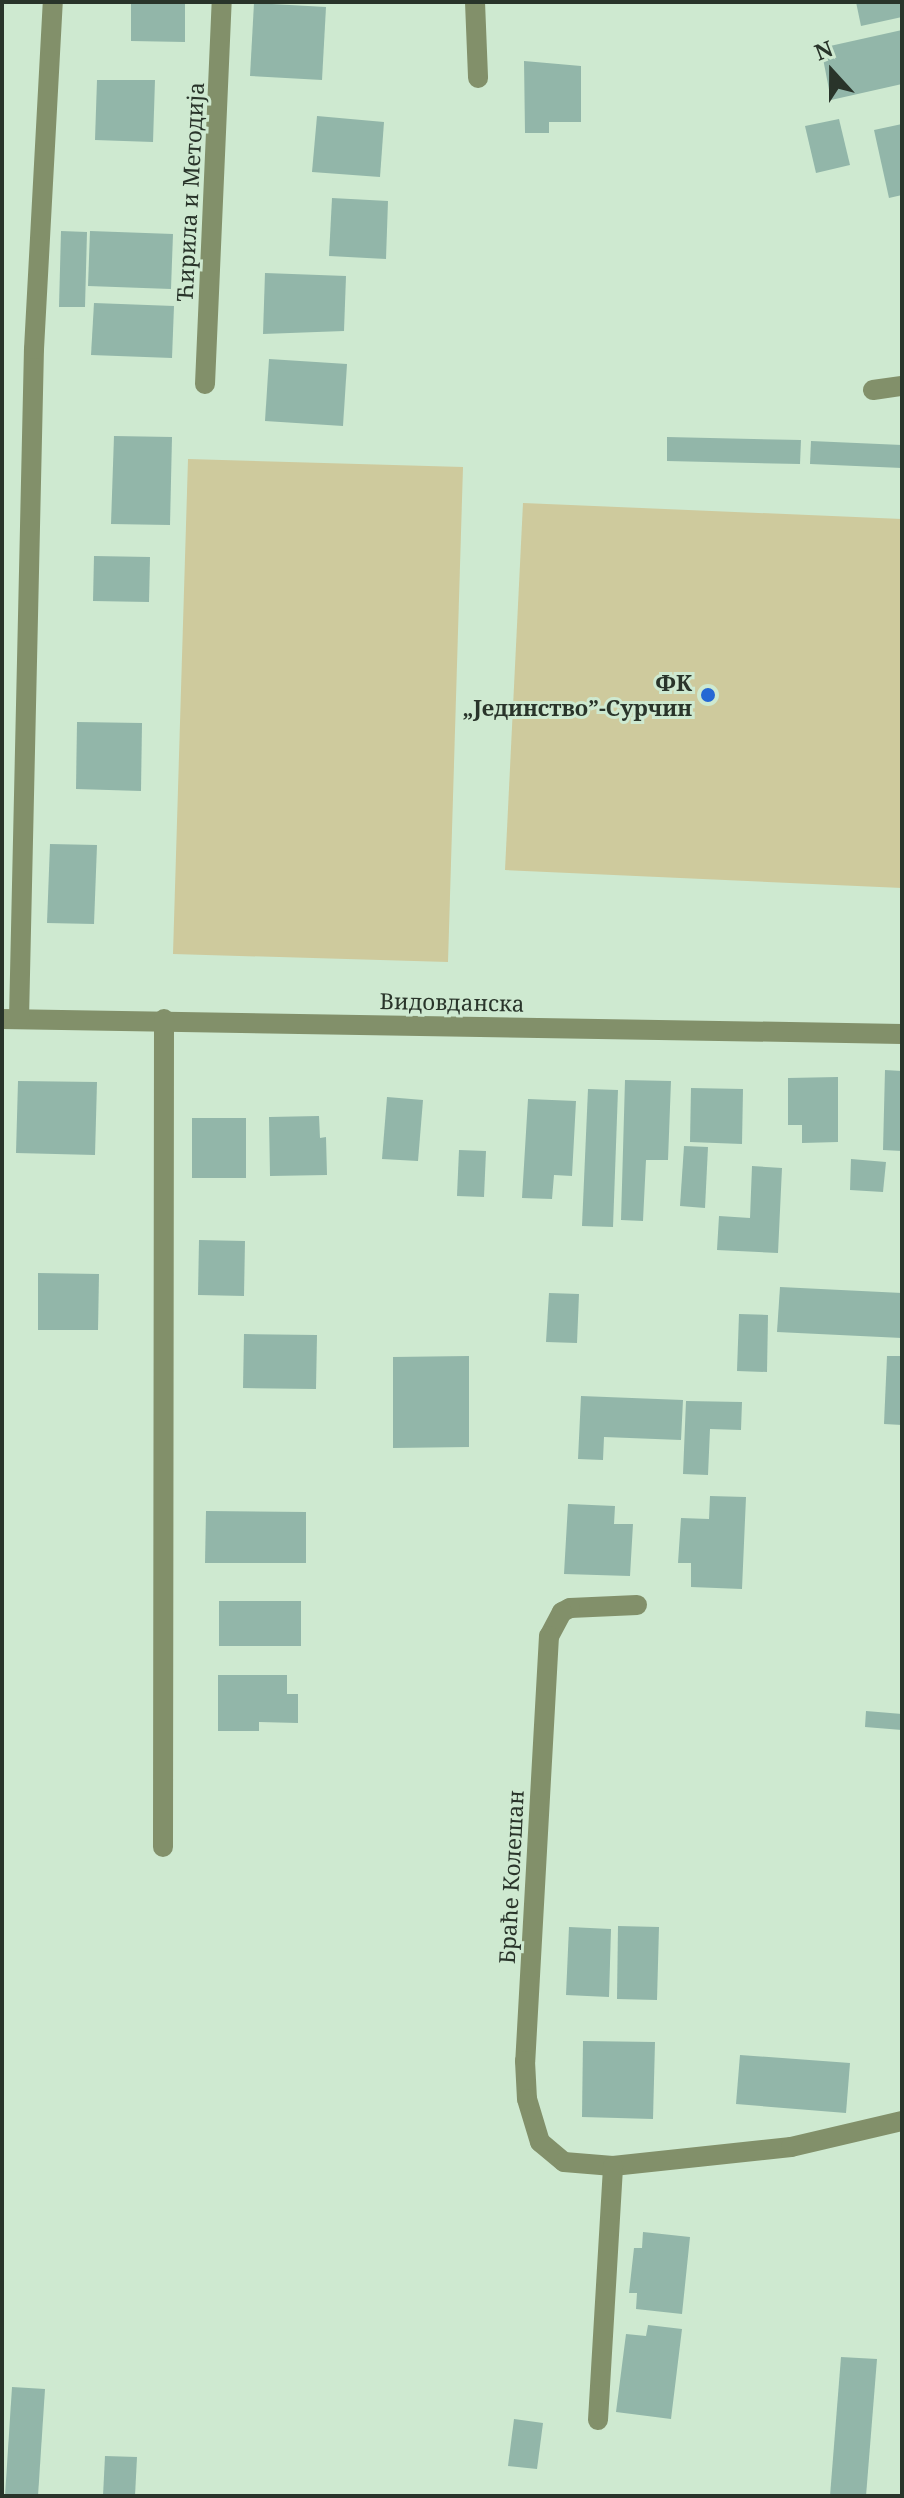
<!DOCTYPE html>
<html>
<head>
<meta charset="utf-8">
<style>
	body { margin:0 }
	#map { position:relative; width:904px; height:2498px; overflow:hidden; background:#cee9d0; font-family:"Noto Serif",serif }
	div>[style] { position:absolute }
	.green>* { inset:0; background:#ceca9d }
	.building>* { inset:0; background:#92b6a9 }
	.minor>* { height:20px; margin:-10px; padding:0 10px; transform-origin:10px; border-radius:10px; background:#82906a }
	.dots>* { width:22px; height:22px; translate:-50% -50%; box-sizing:border-box; border:4px solid #cee9d0; border-radius:50% }
	span { translate:-50% -50%; white-space:nowrap; text-align:center; line-height:1.15; -webkit-text-stroke:6px #cee9d0; paint-order:stroke }
	.street-label { font-size:22px; color:#29342a }
	.poi-label { font-size:22px; color:#29342a; font-weight:700 }
	.right { translate:-100% -50%; text-align:right }
	.frame { position:absolute; inset:0; border:4px solid #29342a; pointer-events:none }
	.north { position:absolute; left:792px; top:32px; width:80px; height:80px; -webkit-text-stroke:6px #cee9d0; paint-order:stroke; rotate:339deg; font-size:22px; font-weight:700; line-height:32px; text-align:center; color:#29342a }
	.north::after { content:''; display:block; margin:auto; width:28px; height:36px; background:#29342a; clip-path:polygon(50% 0,100% 100%,50% 72%,0 100%) }
</style>
</head>
<body>
<div id="map">
	<div class="green">
		<i style="clip-path:polygon(188px 459px,463px 467px,448px 962px,173px 954px)"></i>
		<i style="clip-path:polygon(523px 503px,902px 519px,902px 888px,505px 870px)"></i>
	</div>
	<div class="building">
		<i style="clip-path:polygon(131px 2px,185px 2px,185px 42px,131px 41px)"></i>
		<i style="clip-path:polygon(856px 2px,902px 2px,902px 17px,861px 26px)"></i>
		<i style="clip-path:polygon(254px 3px,326px 7px,322px 80px,250px 76px)"></i>
		<i style="clip-path:polygon(902px 30px,902px 84px,831px 100px,821px 48px)"></i>
		<i style="clip-path:polygon(524px 61px,581px 66px,581px 122px,549px 122px,549px 133px,525px 133px)"></i>
		<i style="clip-path:polygon(97px 80px,155px 80px,153px 142px,95px 140px)"></i>
		<i style="clip-path:polygon(317px 116px,384px 122px,380px 177px,312px 172px)"></i>
		<i style="clip-path:polygon(839px 119px,850px 165px,816px 173px,805px 126px)"></i>
		<i style="clip-path:polygon(902px 124px,902px 195px,889px 198px,874px 130px)"></i>
		<i style="clip-path:polygon(332px 198px,388px 201px,386px 259px,329px 256px)"></i>
		<i style="clip-path:polygon(61px 231px,87px 232px,85px 307px,59px 307px)"></i>
		<i style="clip-path:polygon(90px 231px,173px 234px,171px 289px,88px 286px)"></i>
		<i style="clip-path:polygon(265px 273px,346px 276px,344px 331px,263px 334px)"></i>
		<i style="clip-path:polygon(94px 303px,174px 306px,172px 358px,91px 355px)"></i>
		<i style="clip-path:polygon(269px 359px,347px 364px,343px 426px,265px 421px)"></i>
		<i style="clip-path:polygon(114px 436px,172px 437px,170px 525px,111px 524px)"></i>
		<i style="clip-path:polygon(667px 437px,801px 440px,800px 464px,667px 461px)"></i>
		<i style="clip-path:polygon(811px 441px,902px 445px,902px 468px,810px 464px)"></i>
		<i style="clip-path:polygon(94px 556px,150px 557px,149px 602px,93px 601px)"></i>
		<i style="clip-path:polygon(77px 722px,142px 723px,141px 791px,76px 789px)"></i>
		<i style="clip-path:polygon(50px 844px,97px 845px,94px 924px,47px 923px)"></i>
		<i style="clip-path:polygon(885px 1070px,902px 1071px,902px 1151px,883px 1150px)"></i>
		<i style="clip-path:polygon(838px 1077px,838px 1142px,802px 1143px,802px 1125px,788px 1125px,788px 1078px)"></i>
		<i style="clip-path:polygon(625px 1080px,671px 1081px,668px 1160px,646px 1160px,643px 1221px,621px 1220px)"></i>
		<i style="clip-path:polygon(18px 1081px,97px 1082px,95px 1155px,16px 1153px)"></i>
		<i style="clip-path:polygon(691px 1088px,743px 1089px,742px 1144px,690px 1142px)"></i>
		<i style="clip-path:polygon(588px 1089px,618px 1090px,613px 1227px,582px 1226px)"></i>
		<i style="clip-path:polygon(387px 1097px,423px 1100px,418px 1161px,382px 1159px)"></i>
		<i style="clip-path:polygon(528px 1099px,576px 1101px,572px 1176px,554px 1175px,552px 1199px,522px 1198px)"></i>
		<i style="clip-path:polygon(319px 1116px,320px 1138px,326px 1137px,327px 1175px,270px 1176px,269px 1117px)"></i>
		<i style="clip-path:polygon(192px 1118px,246px 1118px,246px 1178px,192px 1178px)"></i>
		<i style="clip-path:polygon(684px 1146px,708px 1147px,705px 1208px,680px 1206px)"></i>
		<i style="clip-path:polygon(459px 1150px,486px 1151px,484px 1197px,457px 1196px)"></i>
		<i style="clip-path:polygon(851px 1159px,886px 1162px,883px 1192px,850px 1190px)"></i>
		<i style="clip-path:polygon(752px 1166px,782px 1168px,778px 1253px,717px 1250px,719px 1216px,750px 1218px)"></i>
		<i style="clip-path:polygon(199px 1240px,245px 1241px,244px 1296px,198px 1295px)"></i>
		<i style="clip-path:polygon(38px 1273px,99px 1274px,98px 1330px,38px 1330px)"></i>
		<i style="clip-path:polygon(780px 1287px,902px 1293px,902px 1338px,777px 1332px)"></i>
		<i style="clip-path:polygon(549px 1293px,579px 1294px,577px 1343px,546px 1342px)"></i>
		<i style="clip-path:polygon(739px 1314px,768px 1315px,767px 1372px,737px 1371px)"></i>
		<i style="clip-path:polygon(244px 1334px,317px 1335px,316px 1389px,243px 1388px)"></i>
		<i style="clip-path:polygon(469px 1356px,469px 1447px,393px 1448px,393px 1357px)"></i>
		<i style="clip-path:polygon(887px 1356px,902px 1356px,902px 1425px,884px 1424px)"></i>
		<i style="clip-path:polygon(581px 1396px,683px 1400px,681px 1440px,604px 1437px,603px 1460px,578px 1459px)"></i>
		<i style="clip-path:polygon(686px 1401px,742px 1402px,741px 1430px,710px 1429px,708px 1475px,683px 1474px)"></i>
		<i style="clip-path:polygon(710px 1496px,746px 1497px,742px 1589px,691px 1587px,691px 1563px,678px 1563px,681px 1518px,709px 1519px)"></i>
		<i style="clip-path:polygon(568px 1504px,615px 1506px,614px 1524px,633px 1524px,630px 1576px,564px 1574px)"></i>
		<i style="clip-path:polygon(206px 1511px,306px 1512px,306px 1563px,205px 1563px)"></i>
		<i style="clip-path:polygon(219px 1601px,301px 1601px,301px 1646px,219px 1646px)"></i>
		<i style="clip-path:polygon(218px 1675px,287px 1675px,287px 1694px,298px 1694px,298px 1723px,259px 1722px,259px 1731px,218px 1731px)"></i>
		<i style="clip-path:polygon(866px 1711px,902px 1714px,902px 1730px,865px 1727px)"></i>
		<i style="clip-path:polygon(618px 1926px,659px 1927px,657px 2000px,617px 1999px)"></i>
		<i style="clip-path:polygon(569px 1927px,611px 1929px,609px 1997px,566px 1995px)"></i>
		<i style="clip-path:polygon(583px 2041px,655px 2042px,653px 2119px,582px 2117px)"></i>
		<i style="clip-path:polygon(740px 2055px,850px 2063px,846px 2113px,736px 2104px)"></i>
		<i style="clip-path:polygon(643px 2232px,690px 2237px,682px 2314px,636px 2309px,637px 2293px,629px 2293px,634px 2248px,642px 2248px)"></i>
		<i style="clip-path:polygon(648px 2325px,682px 2329px,671px 2419px,616px 2412px,626px 2334px,646px 2336px)"></i>
		<i style="clip-path:polygon(841px 2357px,877px 2359px,866px 2496px,830px 2496px)"></i>
		<i style="clip-path:polygon(12px 2387px,45px 2389px,38px 2496px,5px 2496px)"></i>
		<i style="clip-path:polygon(514px 2419px,543px 2423px,537px 2469px,508px 2466px)"></i>
		<i style="clip-path:polygon(105px 2456px,137px 2457px,135px 2496px,103px 2496px)"></i>
	</div>
	<div class="minor">
		<i style="left:475px;top:2px;width:76px;rotate:87.7deg"></i>
		<i style="left:205px;top:384px;width:382px;rotate:-87.5deg"></i>
		<i style="left:873px;top:390px;width:29px;rotate:-8deg"></i>
		<i style="left:2px;top:1019px;width:900px;rotate:0.95deg"></i>
		<i style="left:19px;top:1019px;width:670px;rotate:-88.72deg"></i>
		<i style="left:34px;top:349px;width:348px;rotate:-86.9deg"></i>
		<i style="left:637px;top:1605px;width:67px;rotate:177.4deg"></i>
		<i style="left:570px;top:1608px;width:9px;rotate:153deg"></i>
		<i style="left:562px;top:1612px;width:27px;rotate:118deg"></i>
		<i style="left:549px;top:1636px;width:426px;rotate:93.2deg"></i>
		<i style="left:525px;top:2061px;width:38px;rotate:87deg"></i>
		<i style="left:527px;top:2099px;width:45px;rotate:73.2deg"></i>
		<i style="left:540px;top:2142px;width:31px;rotate:40deg"></i>
		<i style="left:564px;top:2162px;width:49px;rotate:4.7deg"></i>
		<i style="left:613px;top:2166px;width:179px;rotate:-6.1deg"></i>
		<i style="left:791px;top:2147px;width:114px;rotate:-13.2deg"></i>
		<i style="left:163px;top:1847px;width:828px;rotate:-89.93deg"></i>
		<i style="left:598px;top:2420px;width:254px;rotate:-86.6deg"></i>
	</div>
	<div class="dots">
		<i style="left:708px;top:695px;background:#2568d4"></i>
	</div>
	<div class="street-label">
		<span style="left:190px;top:192px;rotate:-87deg">Ћирила и Методија</span>
		<span style="left:452px;top:1002px;rotate:1deg">Видовданска</span>
		<span style="left:511px;top:1877px;rotate:-87deg">Браће Колешан</span>
	</div>
	<div class="poi-label">
		<span class="right" style="left:692px;top:695px">ФК<br>„Јединство”-Сурчин</span>
	</div>
	<div class="frame"></div>
	<div class="north">N</div>
</div>
</body>
</html>
